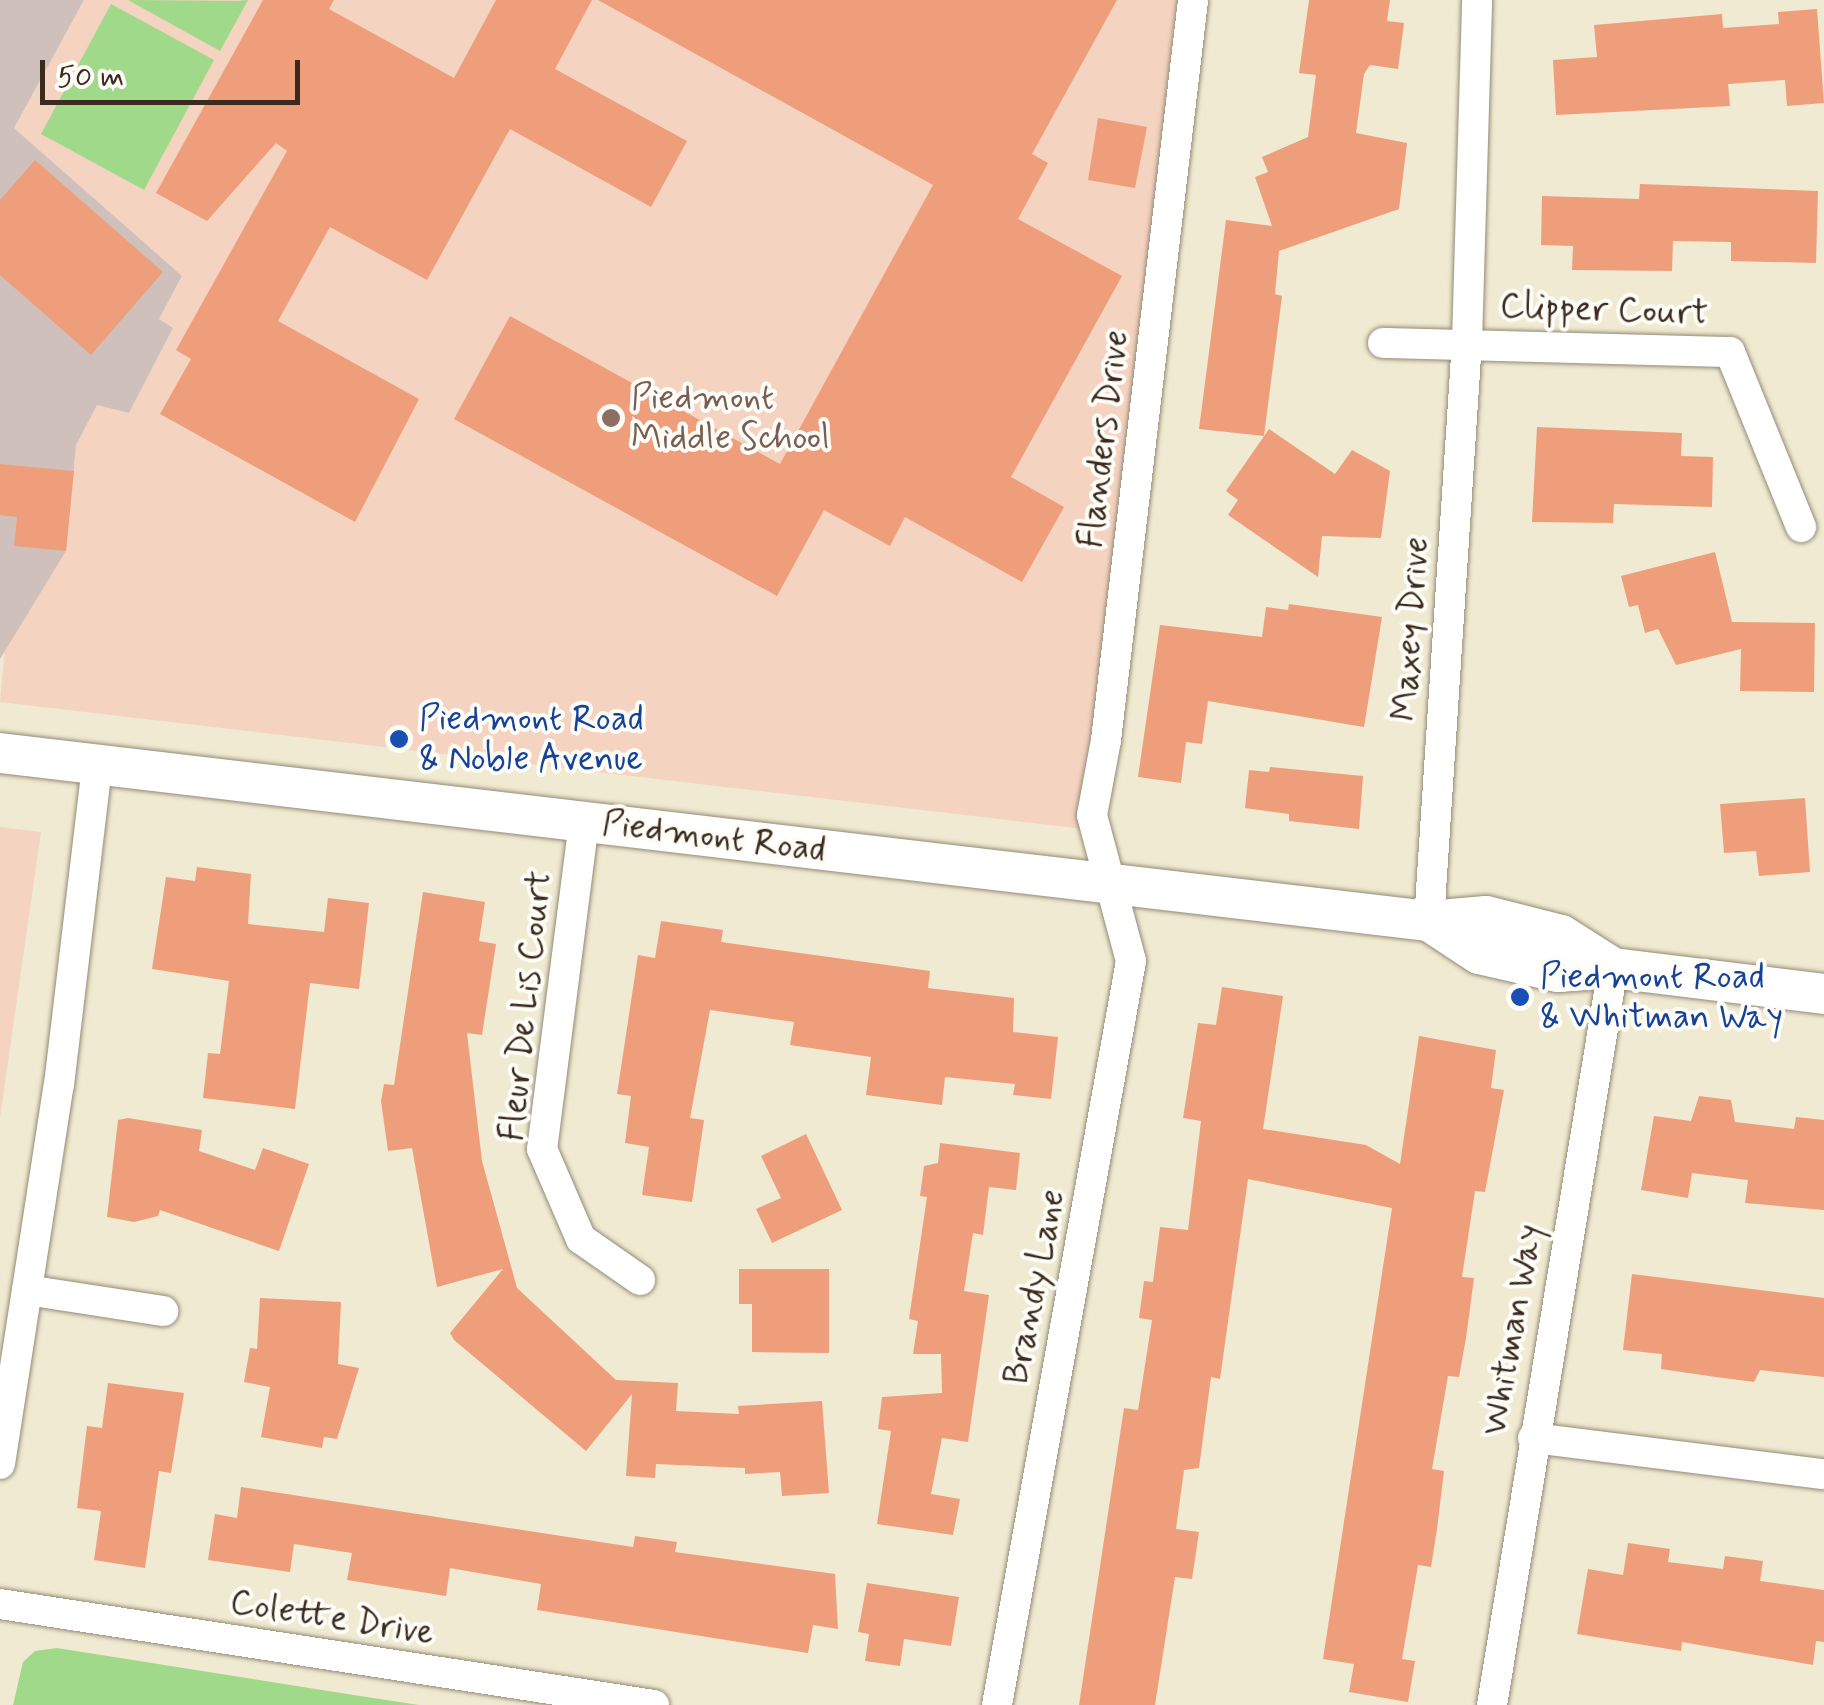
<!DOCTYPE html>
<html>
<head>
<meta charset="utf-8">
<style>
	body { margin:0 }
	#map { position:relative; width:1824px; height:1705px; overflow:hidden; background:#efead1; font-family:Mynerve,sans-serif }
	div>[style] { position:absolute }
	.built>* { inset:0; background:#f4d3c0 }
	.industrial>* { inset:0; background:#d0c0bc }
	.green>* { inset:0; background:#a1d98b }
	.building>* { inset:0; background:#ef9e7c }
	.roads { filter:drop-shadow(0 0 2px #958a78) drop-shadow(0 0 2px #958a78) }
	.minor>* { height:30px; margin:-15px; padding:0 15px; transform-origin:15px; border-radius:15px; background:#fff }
	.secondary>* { height:40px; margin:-20px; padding:0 20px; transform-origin:20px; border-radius:20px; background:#fff }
	.dots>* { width:28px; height:28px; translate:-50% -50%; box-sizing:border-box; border:5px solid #fdfcf7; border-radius:50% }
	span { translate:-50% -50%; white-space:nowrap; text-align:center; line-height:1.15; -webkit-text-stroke:8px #fdfcf7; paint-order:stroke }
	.street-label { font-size:35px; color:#3b2a1e }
	.education-label { font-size:35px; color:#785e54 }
	.left { translate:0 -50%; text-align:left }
	.transit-label { font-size:35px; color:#164399 }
	.scale { position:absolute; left:40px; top:60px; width:260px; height:45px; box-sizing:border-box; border:5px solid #3b2a1e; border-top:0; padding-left:12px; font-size:30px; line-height:35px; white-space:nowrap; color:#3b2a1e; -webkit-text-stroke:8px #fdfcf7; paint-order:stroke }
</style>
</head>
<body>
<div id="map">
	<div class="built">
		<i style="clip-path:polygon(84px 0,1177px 0,1084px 829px,0 702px,5px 647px,66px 551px,76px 445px,97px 404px,129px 413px,173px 328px,158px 320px,182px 277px,13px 127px)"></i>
		<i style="clip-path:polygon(0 827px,41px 832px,0 1118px)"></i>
	</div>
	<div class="industrial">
		<i style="clip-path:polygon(0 0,84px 0,14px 128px,182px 276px,159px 319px,173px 328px,129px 413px,97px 405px,76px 445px,66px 551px,0 659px)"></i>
	</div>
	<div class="green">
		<i style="clip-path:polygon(128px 0,237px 1px,248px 0,220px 51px)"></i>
		<i style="clip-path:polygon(111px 4px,214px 60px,144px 190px,41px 134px)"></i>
		<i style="clip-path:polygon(57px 1648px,360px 1696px,419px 1705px,13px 1705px,23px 1662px,35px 1651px)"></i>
	</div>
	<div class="building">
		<i style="clip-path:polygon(263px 0,334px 0,329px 9px,454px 78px,496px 0,592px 0,555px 69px,687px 141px,651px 207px,510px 129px,427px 280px,330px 227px,278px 321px,419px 399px,355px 522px,160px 414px,191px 359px,176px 350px,287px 151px,276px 143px,207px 221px,156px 193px)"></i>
		<i style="clip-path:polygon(598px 0,1117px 0,1032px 154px,1048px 163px,1018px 219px,1122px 276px,1011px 477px,1064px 507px,1022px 582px,905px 517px,890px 546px,824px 510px,777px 596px,454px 419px,510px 316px,780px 464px,933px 185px)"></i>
		<i style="clip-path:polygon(1309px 0,1390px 0,1387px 21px,1404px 23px,1398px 69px,1370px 65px,1364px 74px,1356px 133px,1407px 143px,1399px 209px,1279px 251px,1275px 294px,1282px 296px,1264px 436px,1199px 429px,1226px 220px,1272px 226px,1255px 177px,1268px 172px,1262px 157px,1308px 137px,1316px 75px,1299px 73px)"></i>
		<i style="clip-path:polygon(1817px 9px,1824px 103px,1787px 106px,1785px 80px,1728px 84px,1730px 106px,1556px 115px,1553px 60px,1597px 57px,1594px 25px,1722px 14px,1723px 28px,1779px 24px,1778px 12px)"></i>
		<i style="clip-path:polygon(1098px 118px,1147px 127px,1135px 188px,1088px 180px)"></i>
		<i style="clip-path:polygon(35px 160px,163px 272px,91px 355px,0 275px,0 200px)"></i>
		<i style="clip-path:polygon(1640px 184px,1818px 191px,1816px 263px,1731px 261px,1731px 242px,1673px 241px,1672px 271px,1572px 270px,1573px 246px,1541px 245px,1542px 196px,1639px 199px)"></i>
		<i style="clip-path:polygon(1537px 427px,1682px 433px,1681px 456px,1713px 457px,1712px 507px,1614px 504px,1613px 523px,1532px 522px)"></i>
		<i style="clip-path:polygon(1269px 429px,1335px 474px,1352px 450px,1390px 471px,1381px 538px,1322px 536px,1318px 577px,1228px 515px,1238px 500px,1226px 491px)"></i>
		<i style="clip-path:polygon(0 464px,74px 471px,66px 551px,14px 546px,17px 517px,0 515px)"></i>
		<i style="clip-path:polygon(1715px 552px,1732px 622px,1815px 623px,1814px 692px,1740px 691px,1741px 649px,1676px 665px,1658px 629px,1645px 633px,1638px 605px,1629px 607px,1621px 576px)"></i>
		<i style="clip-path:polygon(1289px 604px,1382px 617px,1364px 727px,1208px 701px,1202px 744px,1186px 742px,1181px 783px,1138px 777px,1160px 625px,1262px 637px,1266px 607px,1288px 610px)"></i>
		<i style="clip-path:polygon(1270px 767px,1363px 776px,1359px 829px,1289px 821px,1289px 814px,1245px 808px,1249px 770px,1269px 772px)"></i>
		<i style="clip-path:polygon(1805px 798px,1810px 872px,1759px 876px,1756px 851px,1724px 853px,1720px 804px)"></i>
		<i style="clip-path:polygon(197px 867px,251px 874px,248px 924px,324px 932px,328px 898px,369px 903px,359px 989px,310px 983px,295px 1109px,203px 1098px,208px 1053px,220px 1054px,229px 981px,152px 969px,166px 877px,195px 881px)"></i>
		<i style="clip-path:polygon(423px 892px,485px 902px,479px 941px,496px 944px,482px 1035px,467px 1033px,482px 1161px,517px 1288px,616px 1380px,678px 1383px,676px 1411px,739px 1414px,738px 1406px,822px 1401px,829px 1493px,782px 1496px,780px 1472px,745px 1474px,745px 1468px,656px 1464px,655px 1478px,626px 1476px,632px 1394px,586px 1451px,454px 1340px,450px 1333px,503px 1269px,437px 1287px,412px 1148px,388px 1151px,381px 1101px,384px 1084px,394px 1085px)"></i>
		<i style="clip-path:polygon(661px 921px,723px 930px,721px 942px,930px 971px,928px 988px,1014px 998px,1013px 1032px,1058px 1037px,1051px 1099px,1013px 1095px,1015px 1084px,945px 1077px,942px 1105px,866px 1095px,871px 1057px,790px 1045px,794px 1022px,710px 1010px,690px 1118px,704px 1120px,692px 1202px,642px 1195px,649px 1147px,625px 1143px,631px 1096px,617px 1094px,638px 955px,655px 958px)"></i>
		<i style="clip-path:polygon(1222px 987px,1283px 996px,1263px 1129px,1366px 1145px,1400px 1164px,1419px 1036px,1496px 1050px,1491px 1088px,1504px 1090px,1485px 1192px,1475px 1191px,1462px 1277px,1474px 1278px,1466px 1338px,1459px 1377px,1448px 1376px,1432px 1469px,1444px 1471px,1437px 1529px,1431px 1567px,1418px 1565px,1402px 1659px,1415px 1661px,1408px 1702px,1349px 1692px,1354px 1664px,1323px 1659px,1392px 1208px,1248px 1179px,1220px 1379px,1211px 1377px,1199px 1468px,1184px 1470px,1176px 1529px,1199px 1532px,1192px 1579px,1175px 1577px,1155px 1705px,1079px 1705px,1124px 1408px,1138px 1410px,1152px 1320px,1139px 1318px,1144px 1281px,1153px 1282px,1160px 1227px,1188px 1230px,1201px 1121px,1183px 1118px,1198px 1023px,1216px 1025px)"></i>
		<i style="clip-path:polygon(1699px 1096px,1731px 1100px,1735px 1122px,1794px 1129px,1796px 1117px,1824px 1120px,1824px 1210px,1745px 1203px,1748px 1180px,1692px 1173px,1688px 1198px,1641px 1190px,1654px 1116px,1691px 1121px)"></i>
		<i style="clip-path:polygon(128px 1118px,202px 1130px,199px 1151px,255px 1170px,263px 1148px,309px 1164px,279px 1251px,160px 1210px,158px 1216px,134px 1222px,107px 1217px,118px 1120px)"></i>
		<i style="clip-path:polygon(806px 1134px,842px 1210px,772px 1243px,756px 1209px,781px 1198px,761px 1156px)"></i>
		<i style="clip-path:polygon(940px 1143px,1020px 1153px,1016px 1190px,989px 1187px,983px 1235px,973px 1233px,964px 1291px,989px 1295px,968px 1442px,942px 1438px,931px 1494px,960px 1499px,953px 1535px,877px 1524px,891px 1431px,878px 1429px,882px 1397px,942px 1393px,941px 1354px,913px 1354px,918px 1321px,909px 1319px,927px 1197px,920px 1196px,924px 1166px,938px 1163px)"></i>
		<i style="clip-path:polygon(739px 1269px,829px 1269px,829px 1353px,752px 1352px,752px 1304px,739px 1304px)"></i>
		<i style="clip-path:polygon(1632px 1274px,1824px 1298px,1824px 1377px,1760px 1370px,1754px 1382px,1716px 1377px,1661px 1369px,1662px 1354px,1623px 1350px)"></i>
		<i style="clip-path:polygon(260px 1298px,341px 1302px,338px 1364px,359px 1368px,337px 1439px,324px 1437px,322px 1448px,261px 1437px,270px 1387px,244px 1382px,250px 1348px,257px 1349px)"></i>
		<i style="clip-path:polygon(108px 1383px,184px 1393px,171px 1473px,159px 1471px,145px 1568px,94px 1560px,101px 1511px,77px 1508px,87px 1426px,102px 1428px)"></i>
		<i style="clip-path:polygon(241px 1487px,633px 1547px,635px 1536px,677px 1542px,675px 1552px,835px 1574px,838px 1629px,813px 1625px,808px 1653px,537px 1610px,541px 1584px,450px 1568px,446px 1596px,347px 1580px,352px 1553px,294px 1544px,290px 1572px,208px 1560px,215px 1514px,237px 1518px)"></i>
		<i style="clip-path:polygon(1628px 1543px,1670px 1549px,1668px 1562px,1723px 1569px,1725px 1556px,1763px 1561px,1760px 1581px,1824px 1590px,1824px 1642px,1816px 1641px,1813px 1665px,1682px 1642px,1681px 1651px,1577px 1634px,1588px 1569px,1623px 1575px)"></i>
		<i style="clip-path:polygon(867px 1583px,959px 1597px,951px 1646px,904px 1639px,900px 1666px,865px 1661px,869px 1634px,858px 1632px)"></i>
	</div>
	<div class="roads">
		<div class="minor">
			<i style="left:1383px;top:343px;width:347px;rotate:1.5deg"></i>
			<i style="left:1730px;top:352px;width:189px;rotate:67.9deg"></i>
			<i style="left:584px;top:822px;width:330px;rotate:97.3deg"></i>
			<i style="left:542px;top:1149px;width:98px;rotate:66.6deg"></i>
			<i style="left:581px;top:1239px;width:72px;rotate:34.8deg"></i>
			<i style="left:1429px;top:921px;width:580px;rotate:-86.25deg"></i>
			<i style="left:1467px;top:342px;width:342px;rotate:-88.3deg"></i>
			<i style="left:27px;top:1290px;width:138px;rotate:8.8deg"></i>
			<i style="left:1533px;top:1438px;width:293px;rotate:7.1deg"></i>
			<i style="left:0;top:1464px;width:384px;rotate:-81.2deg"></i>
			<i style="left:59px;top:1085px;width:323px;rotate:-83.2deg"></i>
			<i style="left:0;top:1604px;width:662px;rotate:8.78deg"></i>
			<i style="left:997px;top:1705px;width:756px;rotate:-79.79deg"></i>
			<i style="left:1131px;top:961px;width:151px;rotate:-105deg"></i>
			<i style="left:1092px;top:815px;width:76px;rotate:-79.4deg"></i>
			<i style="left:1106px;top:740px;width:745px;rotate:-83.29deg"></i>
			<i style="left:1492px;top:1705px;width:747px;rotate:-80.68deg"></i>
		</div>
		<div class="secondary">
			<i style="left:0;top:753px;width:1439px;rotate:6.71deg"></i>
			<i style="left:1429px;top:921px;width:57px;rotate:-5deg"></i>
			<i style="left:1486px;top:916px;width:77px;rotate:14.2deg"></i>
			<i style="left:1561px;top:935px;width:62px;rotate:32.4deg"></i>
			<i style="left:1429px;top:921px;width:60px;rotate:33.4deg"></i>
			<i style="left:1479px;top:954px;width:81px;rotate:12.8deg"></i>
			<i style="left:1558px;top:972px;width:55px;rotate:-4.2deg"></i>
			<i style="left:1613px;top:968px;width:213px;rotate:7deg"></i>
		</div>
	</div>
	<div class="dots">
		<i style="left:611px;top:418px;background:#8d6e63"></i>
		<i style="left:399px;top:739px;background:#1a4fb4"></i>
		<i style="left:1520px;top:997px;background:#1a4fb4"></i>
	</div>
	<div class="street-label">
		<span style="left:1604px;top:310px;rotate:2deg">Clipper Court</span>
		<span style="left:1104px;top:439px;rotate:-83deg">Flanders Drive</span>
		<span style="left:1411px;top:629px;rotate:-86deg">Maxey Drive</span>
		<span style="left:714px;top:837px;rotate:7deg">Piedmont Road</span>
		<span style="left:526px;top:1006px;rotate:-84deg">Fleur De Lis Court</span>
		<span style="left:1035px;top:1287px;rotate:-79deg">Brandy Lane</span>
		<span style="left:1513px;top:1330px;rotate:-80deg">Whitman Way</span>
		<span style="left:332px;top:1618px;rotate:9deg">Colette Drive</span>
	</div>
	<div class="education-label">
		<span class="left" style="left:631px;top:418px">Piedmont<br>Middle School</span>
	</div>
	<div class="transit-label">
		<span class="left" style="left:419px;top:739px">Piedmont Road<br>&amp; Noble Avenue</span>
		<span class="left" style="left:1540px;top:997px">Piedmont Road<br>&amp; Whitman Way</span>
	</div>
	<div class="scale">50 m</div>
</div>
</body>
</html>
